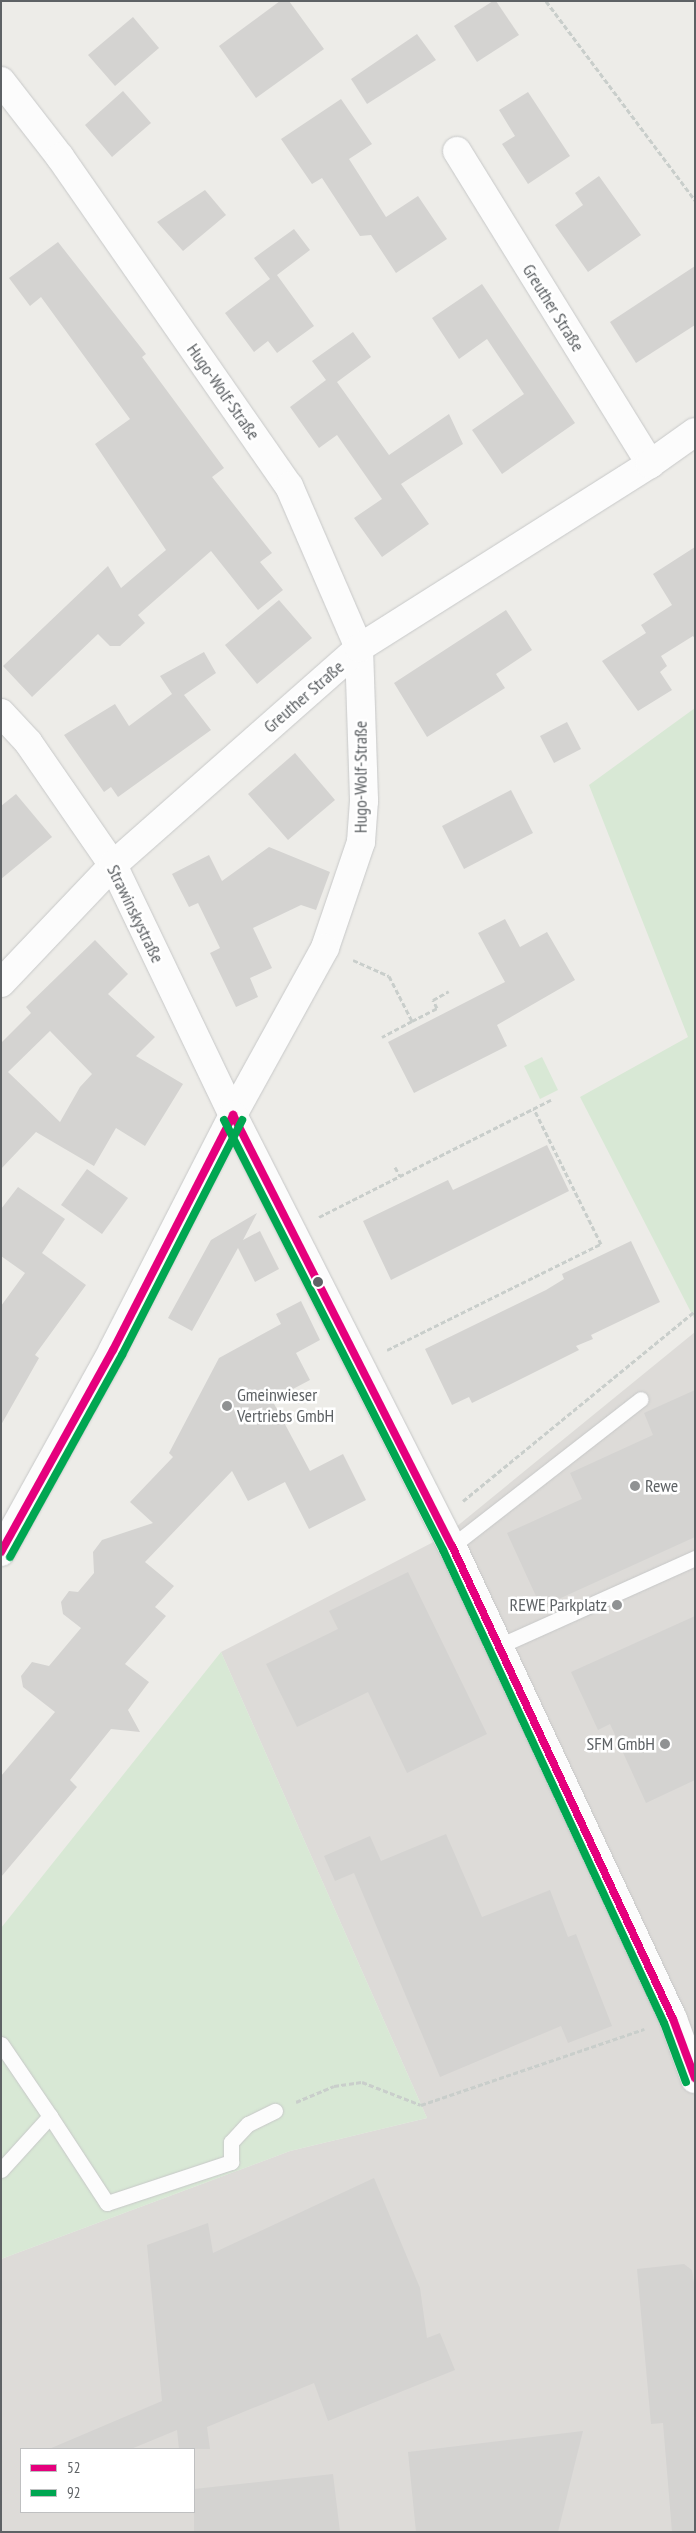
<!DOCTYPE html>
<html>
<head>
<meta charset="utf-8">
<style>
	body { margin:0 }
	#map { position:relative; width:696px; height:2533px; overflow:hidden; background:#edece8; font-family:"PT Sans Narrow",sans-serif }
	div>[style] { position:absolute }
	.industrial>* { inset:0; background:#dddbd8 }
	.green>* { inset:0; background:#d8e8d5 }
	.building>* { inset:0; background:#d4d3d1 }
	.path>* { height:3px; margin-top:-1.5px; transform-origin:0; background:repeating-linear-gradient(90deg,#c9cecb 0 5px,transparent 0 7.5px) }
	.roads { filter:drop-shadow(0 0 1px #c7c8c8) drop-shadow(0 0 1px #c7c8c8) }
	.service>* { height:15px; margin:-7.5px; padding:0 7.5px; transform-origin:7.5px; border-radius:7.5px; background:#fcfcfc }
	.minor>* { height:28px; margin:-14px; padding:0 14px; transform-origin:14px; border-radius:14px; background:#fcfcfc }
	.bus-1>* { height:8px; margin:-4px; padding:0 4px; transform-origin:4px; border-radius:4px; background:#e5007d }
	.bus-2>* { height:8px; margin:-4px; padding:0 4px; transform-origin:4px; border-radius:4px; background:#00a651 }
	.dots>* { width:14px; height:14px; translate:-50% -50%; box-sizing:border-box; border:2px solid #fff; border-radius:50% }
	span { translate:-50% -50%; white-space:nowrap; text-align:center; line-height:1.15; -webkit-text-stroke:5px #fff; paint-order:stroke }
	.street-label { font-size:18px; color:#5e6265 }
	.poi-label { font-size:18px; color:#5e6265 }
	.left { translate:0 -50%; text-align:left }
	.right { translate:-100% -50%; text-align:right }
	.frame { position:absolute; inset:0; border:2px solid #5e6265; pointer-events:none }
	.legend { position:absolute; left:20px; top:2448px; width:175px; height:65px; box-sizing:border-box; background:#fff; border:1px solid #bfc0c1; margin:0; padding:6px 9px; list-style:none; font-size:15px; color:#5e6265 }
	.legend li { display:flex; align-items:center; gap:10px; height:25px }
	.legend b { width:25px; border:1px solid #bfc0c1 }
</style>
</head>
<body>
<div id="map">
	<div class="industrial">
		<i style="clip-path:polygon(evenodd,695px 1332px,695px 2532px,1px 2532px,1px 2259px,290px 2151px,427px 2118px,221px 1652px,445px 1536px,695px 1332px,21px 2449px,194px 2449px,194px 2512px,21px 2512px,21px 2449px)"></i>
	</div>
	<div class="green">
		<i style="clip-path:polygon(695px 708px,695px 1320px,580px 1097px,688px 1037px,589px 785px)"></i>
		<i style="clip-path:polygon(542px 1057px,558px 1090px,540px 1099px,524px 1066px)"></i>
		<i style="clip-path:polygon(221px 1652px,427px 2118px,290px 2151px,1px 2259px,1px 1928px)"></i>
	</div>
	<div class="building">
		<i style="clip-path:polygon(280px 1px,289px 1px,324px 49px,256px 98px,219px 46px)"></i>
		<i style="clip-path:polygon(493px 1px,496px 1px,519px 35px,477px 62px,454px 26px)"></i>
		<i style="clip-path:polygon(133px 17px,159px 48px,115px 86px,88px 55px)"></i>
		<i style="clip-path:polygon(417px 34px,436px 60px,367px 104px,351px 79px)"></i>
		<i style="clip-path:polygon(123px 91px,151px 123px,112px 157px,85px 125px)"></i>
		<i style="clip-path:polygon(528px 92px,570px 156px,528px 184px,502px 144px,515px 136px,499px 110px)"></i>
		<i style="clip-path:polygon(341px 99px,372px 144px,349px 159px,386px 217px,418px 196px,447px 239px,396px 273px,371px 235px,360px 236px,322px 178px,312px 184px,281px 139px)"></i>
		<i style="clip-path:polygon(599px 176px,641px 235px,588px 272px,555px 225px,583px 205px,575px 193px)"></i>
		<i style="clip-path:polygon(205px 190px,226px 215px,183px 251px,157px 222px)"></i>
		<i style="clip-path:polygon(294px 229px,310px 250px,277px 275px,314px 326px,277px 353px,268px 341px,254px 352px,225px 313px,270px 279px,254px 258px)"></i>
		<i style="clip-path:polygon(58px 242px,146px 354px,142px 357px,224px 468px,212px 477px,272px 553px,260px 562px,283px 590px,258px 610px,211px 551px,138px 615px,145px 623px,120px 646px,110px 646px,98px 634px,32px 697px,3px 666px,108px 566px,121px 588px,166px 550px,95px 444px,130px 419px,41px 297px,30px 306px,9px 278px)"></i>
		<i style="clip-path:polygon(695px 266px,695px 325px,636px 363px,610px 322px)"></i>
		<i style="clip-path:polygon(482px 284px,575px 423px,502px 474px,472px 430px,524px 394px,487px 339px,459px 359px,432px 318px)"></i>
		<i style="clip-path:polygon(353px 332px,371px 357px,337px 382px,389px 455px,449px 414px,463px 444px,401px 484px,429px 524px,382px 557px,354px 518px,382px 499px,337px 435px,319px 448px,290px 407px,326px 380px,312px 361px)"></i>
		<i style="clip-path:polygon(695px 547px,695px 639px,693px 636px,661px 656px,667px 666px,660px 672px,672px 690px,638px 711px,602px 661px,646px 633px,641px 625px,672px 605px,653px 574px)"></i>
		<i style="clip-path:polygon(279px 600px,312px 638px,257px 684px,225px 645px)"></i>
		<i style="clip-path:polygon(506px 610px,532px 650px,496px 674px,505px 688px,427px 737px,394px 683px)"></i>
		<i style="clip-path:polygon(204px 652px,216px 673px,184px 695px,211px 730px,118px 797px,111px 787px,104px 792px,64px 735px,115px 704px,129px 726px,172px 694px,160px 676px)"></i>
		<i style="clip-path:polygon(567px 722px,581px 749px,554px 763px,540px 736px)"></i>
		<i style="clip-path:polygon(295px 753px,335px 800px,288px 840px,248px 794px)"></i>
		<i style="clip-path:polygon(511px 790px,533px 833px,464px 869px,442px 826px)"></i>
		<i style="clip-path:polygon(16px 794px,52px 837px,1px 879px,1px 806px)"></i>
		<i style="clip-path:polygon(269px 847px,330px 872px,316px 910px,301px 905px,253px 928px,272px 968px,250px 978px,258px 997px,236px 1007px,210px 953px,220px 948px,198px 903px,189px 907px,172px 874px,209px 855px,222px 881px)"></i>
		<i style="clip-path:polygon(505px 919px,520px 947px,547px 932px,575px 980px,497px 1025px,507px 1046px,414px 1093px,388px 1042px,505px 982px,478px 933px)"></i>
		<i style="clip-path:polygon(evenodd,95px 940px,128px 974px,108px 994px,155px 1037px,136px 1056px,183px 1084px,145px 1146px,116px 1128px,94px 1166px,36px 1132px,1px 1169px,1px 1043px,31px 1013px,26px 1007px,95px 940px,50px 1031px,92px 1074px,80px 1087px,60px 1122px,8px 1072px,50px 1031px)"></i>
		<i style="clip-path:polygon(547px 1145px,569px 1191px,391px 1280px,363px 1221px,448px 1180px,453px 1190px)"></i>
		<i style="clip-path:polygon(87px 1169px,128px 1198px,102px 1234px,61px 1205px)"></i>
		<i style="clip-path:polygon(18px 1187px,65px 1219px,42px 1253px,86px 1285px,35px 1355px,39px 1358px,1px 1425px,1px 1306px,25px 1273px,1px 1256px,1px 1209px)"></i>
		<i style="clip-path:polygon(257px 1213px,243px 1240px,260px 1231px,279px 1269px,255px 1282px,238px 1248px,192px 1331px,168px 1318px,211px 1240px)"></i>
		<i style="clip-path:polygon(631px 1241px,660px 1302px,591px 1335px,593px 1339px,576px 1346px,579px 1350px,511px 1384px,472px 1403px,469px 1397px,452px 1405px,425px 1349px,546px 1290px,564px 1279px,562px 1274px)"></i>
		<i style="clip-path:polygon(301px 1301px,320px 1340px,296px 1353px,310px 1380px,272px 1400px,310px 1471px,343px 1454px,366px 1500px,309px 1529px,285px 1482px,248px 1501px,232px 1471px,145px 1562px,174px 1586px,155px 1607px,166px 1616px,125px 1664px,149px 1682px,128px 1710px,140px 1732px,111px 1729px,70px 1780px,77px 1787px,1px 1877px,1px 1776px,55px 1712px,23px 1687px,21px 1676px,32px 1662px,49px 1666px,81px 1628px,63px 1614px,61px 1602px,69px 1591px,78px 1592px,94px 1573px,93px 1552px,102px 1540px,153px 1523px,130px 1502px,173px 1457px,169px 1453px,219px 1358px,281px 1324px,276px 1314px)"></i>
		<i style="clip-path:polygon(695px 1390px,695px 1537px,541px 1607px,507px 1533px,582px 1499px,570px 1473px,653px 1435px,644px 1413px)"></i>
		<i style="clip-path:polygon(408px 1572px,487px 1734px,407px 1773px,368px 1692px,297px 1727px,266px 1664px,338px 1629px,329px 1611px)"></i>
		<i style="clip-path:polygon(695px 1616px,695px 1780px,646px 1803px,610px 1724px,598px 1730px,571px 1672px)"></i>
		<i style="clip-path:polygon(446px 1834px,482px 1917px,550px 1890px,568px 1937px,576px 1934px,612px 2026px,568px 2043px,561px 2026px,440px 2077px,354px 1873px,335px 1881px,324px 1856px,370px 1836px,381px 1861px)"></i>
		<i style="clip-path:polygon(374px 2178px,420px 2288px,427px 2338px,440px 2333px,455px 2370px,328px 2421px,314px 2383px,207px 2427px,210px 2449px,179px 2449px,177px 2430px,131px 2449px,49px 2449px,162px 2401px,147px 2245px,208px 2223px,213px 2253px)"></i>
		<i style="clip-path:polygon(684px 2264px,692px 2270px,695px 2289px,695px 2532px,672px 2532px,663px 2423px,651px 2424px,637px 2269px)"></i>
		<i style="clip-path:polygon(583px 2431px,558px 2532px,416px 2532px,408px 2452px)"></i>
		<i style="clip-path:polygon(333px 2474px,340px 2532px,194px 2532px,194px 2489px)"></i>
	</div>
	<div class="path">
		<i style="left:546px;top:1px;width:249px;rotate:53.2deg"></i>
		<i style="left:353px;top:960px;width:39px;rotate:24deg"></i>
		<i style="left:389px;top:976px;width:51px;rotate:62.9deg"></i>
		<i style="left:412px;top:1021px;width:34px;rotate:152deg"></i>
		<i style="left:412px;top:1021px;width:28px;rotate:-27deg"></i>
		<i style="left:437px;top:1008px;width:9px;rotate:-117deg"></i>
		<i style="left:433px;top:1000px;width:18px;rotate:-29deg"></i>
		<i style="left:395px;top:1167px;width:10px;rotate:61deg"></i>
		<i style="left:319px;top:1217px;width:260px;rotate:-26.8deg"></i>
		<i style="left:387px;top:1350px;width:239px;rotate:-26.4deg"></i>
		<i style="left:601px;top:1244px;width:151px;rotate:-116.4deg"></i>
		<i style="left:463px;top:1501px;width:300px;rotate:-39.3deg"></i>
		<i style="left:296px;top:2102px;width:41px;rotate:-22.8deg"></i>
		<i style="left:334px;top:2086px;width:28px;rotate:-8deg"></i>
		<i style="left:362px;top:2082px;width:63px;rotate:21.3deg"></i>
		<i style="left:421px;top:2105px;width:236px;rotate:-18.8deg"></i>
	</div>
	<div class="roads">
		<div class="service">
			<i style="left:452px;top:1546px;width:239px;rotate:-37.9deg"></i>
			<i style="left:499px;top:1646px;width:215px;rotate:-24.2deg"></i>
			<i style="left:1px;top:2044px;width:87px;rotate:55.8deg"></i>
			<i style="left:1px;top:2170px;width:73px;rotate:-47.8deg"></i>
			<i style="left:50px;top:2116px;width:104px;rotate:56.8deg"></i>
			<i style="left:107px;top:2203px;width:131px;rotate:-18.3deg"></i>
			<i style="left:231px;top:2162px;width:20px;rotate:-90deg"></i>
			<i style="left:231px;top:2142px;width:25px;rotate:-47deg"></i>
			<i style="left:248px;top:2124px;width:30px;rotate:-26deg"></i>
		</div>
		<div class="minor">
			<i style="left:1px;top:81px;width:96px;rotate:52.2deg"></i>
			<i style="left:60px;top:157px;width:401px;rotate:55.2deg"></i>
			<i style="left:289px;top:486px;width:176px;rotate:66.6deg"></i>
			<i style="left:359px;top:648px;width:153px;rotate:88.1deg"></i>
			<i style="left:364px;top:801px;width:41px;rotate:94.2deg"></i>
			<i style="left:361px;top:842px;width:112px;rotate:108.8deg"></i>
			<i style="left:325px;top:948px;width:191px;rotate:118.9deg"></i>
			<i style="left:233px;top:1115px;width:264px;rotate:117.1deg"></i>
			<i style="left:113px;top:1350px;width:231px;rotate:119deg"></i>
			<i style="left:457px;top:151px;width:368px;rotate:58.3deg"></i>
			<i style="left:1px;top:713px;width:40px;rotate:47deg"></i>
			<i style="left:28px;top:742px;width:150px;rotate:55.4deg"></i>
			<i style="left:113px;top:865px;width:277px;rotate:64.4deg"></i>
			<i style="left:233px;top:1115px;width:483px;rotate:63.1deg"></i>
			<i style="left:452px;top:1546px;width:522px;rotate:64.96deg"></i>
			<i style="left:673px;top:2019px;width:64px;rotate:69.9deg"></i>
			<i style="left:1px;top:983px;width:163px;rotate:-46.5deg"></i>
			<i style="left:113px;top:865px;width:328px;rotate:-41.4deg"></i>
			<i style="left:359px;top:648px;width:344px;rotate:-32.3deg"></i>
			<i style="left:650px;top:464px;width:55px;rotate:-35.4deg"></i>
		</div>
	</div>
	<div class="bus-1">
		<i style="left:233px;top:1115px;width:483px;rotate:63.1deg"></i>
		<i style="left:452px;top:1546px;width:522px;rotate:64.96deg"></i>
		<i style="left:673px;top:2019px;width:63px;rotate:69.6deg"></i>
		<i style="left:1px;top:1552px;width:231px;rotate:-61deg"></i>
		<i style="left:113px;top:1350px;width:264px;rotate:-62.9deg"></i>
	</div>
	<div class="bus-2">
		<i style="left:224px;top:1120px;width:483px;rotate:63deg"></i>
		<i style="left:443px;top:1550px;width:522px;rotate:64.96deg"></i>
		<i style="left:664px;top:2023px;width:63px;rotate:69.6deg"></i>
		<i style="left:10px;top:1557px;width:231px;rotate:-61deg"></i>
		<i style="left:122px;top:1355px;width:264px;rotate:-62.9deg"></i>
	</div>
	<div class="dots">
		<i style="left:318px;top:1282px;background:#5e6265"></i>
		<i style="left:227px;top:1406px;background:#909293"></i>
		<i style="left:635px;top:1486px;background:#909293"></i>
		<i style="left:617px;top:1605px;background:#909293"></i>
		<i style="left:665px;top:1744px;background:#909293"></i>
	</div>
	<div class="street-label">
		<span style="left:553px;top:308px;rotate:58deg">Greuther Straße</span>
		<span style="left:223px;top:392px;rotate:55deg">Hugo-Wolf-Straße</span>
		<span style="left:304px;top:697px;rotate:-41deg">Greuther Straße</span>
		<span style="left:361px;top:777px;rotate:-90deg">Hugo-Wolf-Straße</span>
		<span style="left:135px;top:914px;rotate:64deg">Strawinskystraße</span>
	</div>
	<div class="poi-label">
		<span class="left" style="left:237px;top:1406px">Gmeinwieser<br>Vertriebs GmbH</span>
		<span class="left" style="left:645px;top:1486px">Rewe</span>
		<span class="right" style="left:607px;top:1605px">REWE Parkplatz</span>
		<span class="right" style="left:655px;top:1744px">SFM GmbH</span>
	</div>
	<div class="frame"></div>
	<ul class="legend">
	<li><b style="height:6px;background:#e5007d"></b>52</li>
	<li><b style="height:6px;background:#00a651"></b>92</li>
	</ul>
</div>
</body>
</html>
